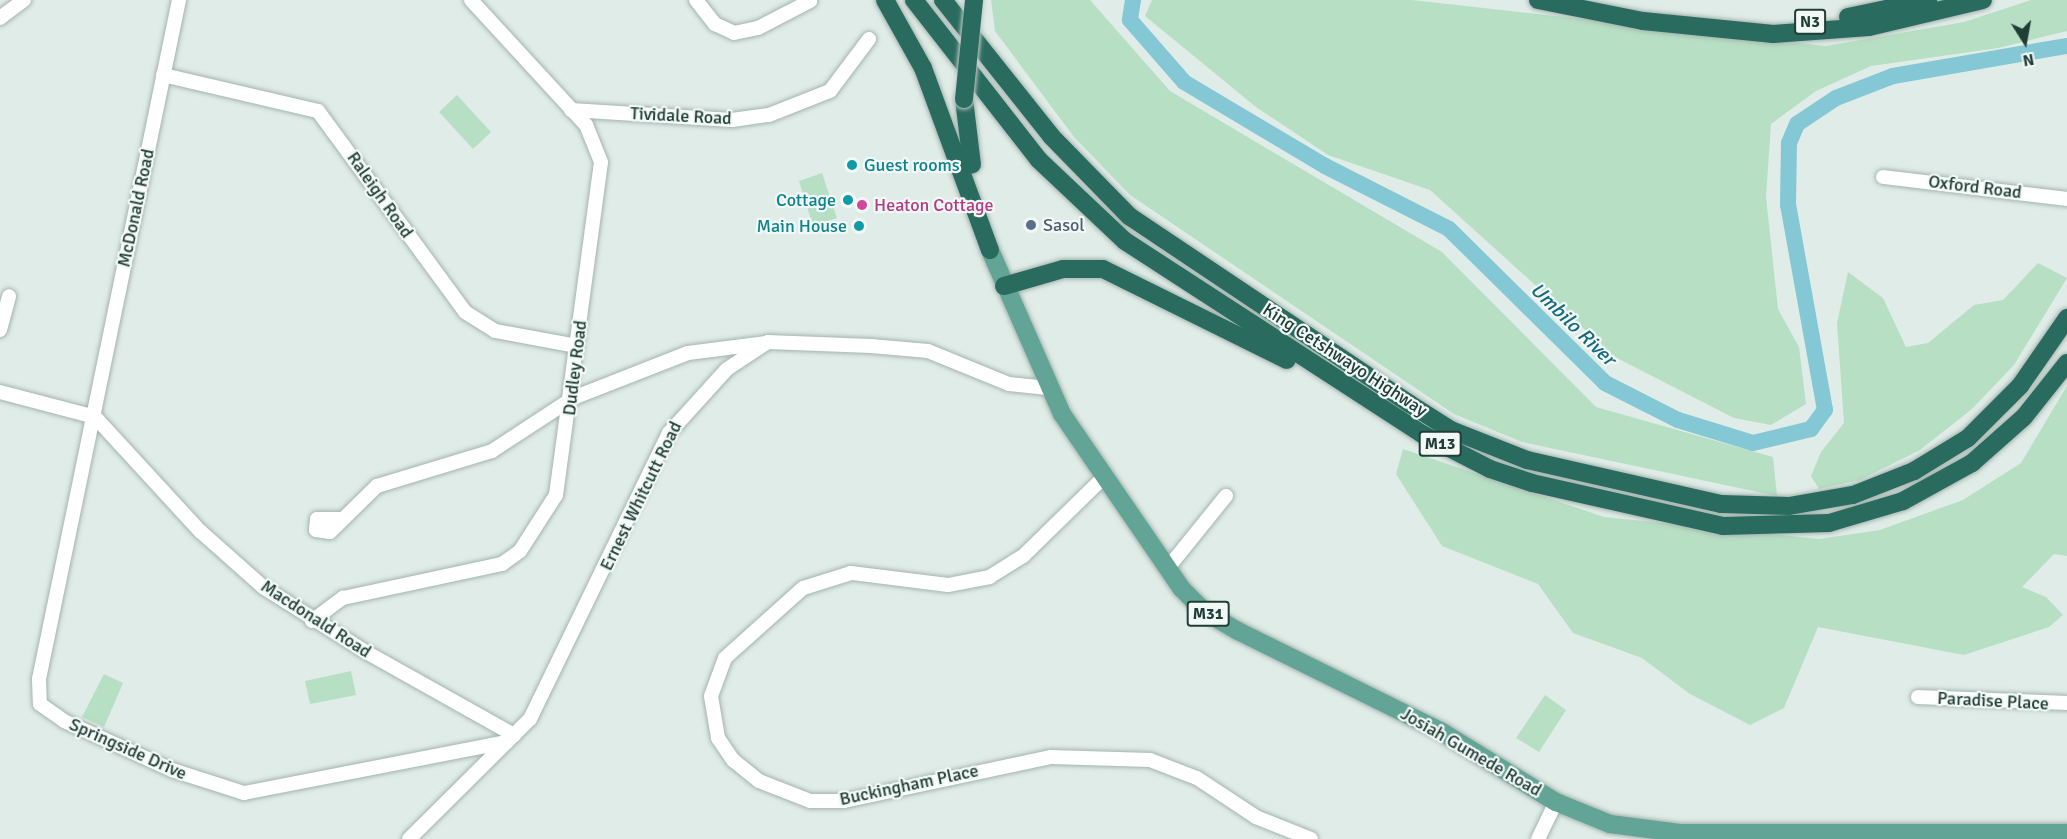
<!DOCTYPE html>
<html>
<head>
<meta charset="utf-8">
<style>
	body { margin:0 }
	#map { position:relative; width:2067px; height:839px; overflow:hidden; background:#e0ece7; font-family:Signika,sans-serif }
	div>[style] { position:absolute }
	.green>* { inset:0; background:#b7dfc3 }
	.river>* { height:16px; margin:-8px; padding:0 8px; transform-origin:8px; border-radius:8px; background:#84c7d5 }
	.roads { filter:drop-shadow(0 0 2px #a3b4ae) drop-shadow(0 0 2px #a3b4ae) }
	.minor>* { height:14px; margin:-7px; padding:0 7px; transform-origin:7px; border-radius:7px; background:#fff }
	.major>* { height:18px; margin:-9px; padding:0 9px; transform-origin:9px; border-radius:9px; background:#62a495 }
	.highway>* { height:18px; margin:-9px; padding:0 9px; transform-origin:9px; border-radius:9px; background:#2a6b5f }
	.bridges { filter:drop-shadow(0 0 2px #c1c9c7) drop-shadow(0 0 2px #c1c9c7) }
	.highway-bridge>* { height:18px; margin:-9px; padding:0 9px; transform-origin:9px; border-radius:9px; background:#2a6b5f }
	.dots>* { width:16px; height:16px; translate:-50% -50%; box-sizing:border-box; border:3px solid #f1f8f5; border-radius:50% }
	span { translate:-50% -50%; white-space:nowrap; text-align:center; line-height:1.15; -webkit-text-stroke:4.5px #f1f8f5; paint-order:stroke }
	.shield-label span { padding:2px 4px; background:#f1f8f5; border:2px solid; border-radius:4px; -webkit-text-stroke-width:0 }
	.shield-label { font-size:16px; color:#203d36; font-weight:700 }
	.street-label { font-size:18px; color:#203d36 }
	.culture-label { font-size:18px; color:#0d838f }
	.left { translate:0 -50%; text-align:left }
	.right { translate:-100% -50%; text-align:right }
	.hotel-label { font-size:18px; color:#b23c85 }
	.service-label { font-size:18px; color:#4e5e75 }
	.water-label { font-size:20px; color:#166a7d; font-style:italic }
	.north { position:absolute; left:1995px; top:12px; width:60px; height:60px; -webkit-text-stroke:4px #f1f8f5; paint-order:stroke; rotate:169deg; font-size:16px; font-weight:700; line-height:24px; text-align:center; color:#203d36 }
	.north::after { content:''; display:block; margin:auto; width:21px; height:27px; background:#203d36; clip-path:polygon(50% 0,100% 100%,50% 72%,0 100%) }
</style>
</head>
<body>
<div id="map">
	<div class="green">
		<i style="clip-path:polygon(991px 0,1090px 0,1170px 91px,1442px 252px,1596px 407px,1773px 457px,1777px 496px,1522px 442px,1454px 414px,1130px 195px,1074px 137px,995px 31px)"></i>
		<i style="clip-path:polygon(1152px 0,1412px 0,1826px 46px,1964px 22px,2031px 0,2067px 0,2067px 31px,1998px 48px,1871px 66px,1816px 91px,1771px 124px,1766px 197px,1778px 309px,1799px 347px,1806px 404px,1771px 425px,1734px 418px,1615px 357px,1430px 190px,1328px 155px,1256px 107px,1145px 16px)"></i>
		<i style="clip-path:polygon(457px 95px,491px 132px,473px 149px,439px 112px)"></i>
		<i style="clip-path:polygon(822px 173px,837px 218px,813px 226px,799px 181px)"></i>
		<i style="clip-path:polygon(2038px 263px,2067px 278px,2014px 365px,1972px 409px,1920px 450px,1860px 480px,1819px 489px,1811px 476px,1821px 452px,1844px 423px,1837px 323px,1848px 272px,1883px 298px,1906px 347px,1928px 343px,1974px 305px,2003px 300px)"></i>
		<i style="clip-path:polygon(2067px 386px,2067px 556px,2054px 554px,2022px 587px,2046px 597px,2063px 615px,2049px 627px,1964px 655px,1818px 627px,1784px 708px,1750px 725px,1690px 694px,1642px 658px,1573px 633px,1538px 584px,1442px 546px,1396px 474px,1403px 449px,1604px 517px,1819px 539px,1880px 530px,1963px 500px,2021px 463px)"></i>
		<i style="clip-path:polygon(351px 671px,356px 695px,310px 704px,305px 681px)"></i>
		<i style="clip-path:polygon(104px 674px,123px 683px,104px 727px,82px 717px)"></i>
		<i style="clip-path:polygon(1545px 695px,1566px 710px,1539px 752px,1516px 738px)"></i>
	</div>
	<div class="river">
		<i style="left:1133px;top:0;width:20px;rotate:99deg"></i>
		<i style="left:1130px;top:20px;width:82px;rotate:48.9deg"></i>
		<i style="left:1184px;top:82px;width:164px;rotate:30.8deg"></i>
		<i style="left:1325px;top:166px;width:139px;rotate:26.9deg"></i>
		<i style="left:1449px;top:229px;width:219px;rotate:44.6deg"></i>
		<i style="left:1605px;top:383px;width:82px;rotate:26.9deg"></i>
		<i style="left:1678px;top:420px;width:78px;rotate:17deg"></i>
		<i style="left:1753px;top:443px;width:60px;rotate:-13.6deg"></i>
		<i style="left:1811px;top:429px;width:24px;rotate:-54deg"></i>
		<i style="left:1825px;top:410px;width:208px;rotate:-100.2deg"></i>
		<i style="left:1788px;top:205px;width:62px;rotate:-89.1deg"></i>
		<i style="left:1789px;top:143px;width:21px;rotate:-67deg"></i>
		<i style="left:1797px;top:124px;width:47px;rotate:-33.7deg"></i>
		<i style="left:1836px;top:98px;width:61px;rotate:-21.1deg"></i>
		<i style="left:1893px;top:76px;width:177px;rotate:-9.8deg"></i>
	</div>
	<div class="roads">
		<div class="minor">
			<i style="left:179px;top:0;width:693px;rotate:101.65deg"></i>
			<i style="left:39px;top:679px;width:25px;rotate:88deg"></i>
			<i style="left:40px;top:704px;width:29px;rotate:35deg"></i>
			<i style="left:64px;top:721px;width:119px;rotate:24.4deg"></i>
			<i style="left:172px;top:770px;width:76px;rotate:17.7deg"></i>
			<i style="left:244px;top:793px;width:268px;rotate:-11deg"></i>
			<i style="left:696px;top:0;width:31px;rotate:52deg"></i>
			<i style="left:715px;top:24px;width:21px;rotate:25deg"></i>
			<i style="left:734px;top:33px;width:25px;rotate:-12deg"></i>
			<i style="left:758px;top:28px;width:59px;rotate:-27.4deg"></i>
			<i style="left:0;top:18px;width:30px;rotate:-37deg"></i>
			<i style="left:163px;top:75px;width:159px;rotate:13.1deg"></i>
			<i style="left:318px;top:111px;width:249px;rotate:53.8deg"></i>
			<i style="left:465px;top:312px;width:36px;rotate:32deg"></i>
			<i style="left:495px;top:331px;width:83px;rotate:10.4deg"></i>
			<i style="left:571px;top:110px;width:161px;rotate:3.6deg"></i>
			<i style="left:732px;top:120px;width:37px;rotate:-8deg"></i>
			<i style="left:769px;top:115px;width:66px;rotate:-21.5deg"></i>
			<i style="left:830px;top:91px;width:65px;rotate:-53.1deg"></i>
			<i style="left:1883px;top:177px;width:185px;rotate:6.8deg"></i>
			<i style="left:0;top:330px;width:35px;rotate:-75deg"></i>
			<i style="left:0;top:392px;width:98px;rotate:14.7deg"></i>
			<i style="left:95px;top:417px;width:155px;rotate:47.4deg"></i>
			<i style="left:200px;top:531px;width:84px;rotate:41.6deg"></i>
			<i style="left:263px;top:587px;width:122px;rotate:32.3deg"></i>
			<i style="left:366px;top:652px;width:170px;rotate:29.3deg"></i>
			<i style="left:1104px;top:477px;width:113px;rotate:135.7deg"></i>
			<i style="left:1023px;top:556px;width:39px;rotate:148deg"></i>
			<i style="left:990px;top:577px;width:43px;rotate:169.2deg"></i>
			<i style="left:948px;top:585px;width:98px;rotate:-172.9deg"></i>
			<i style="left:851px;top:573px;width:50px;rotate:162.6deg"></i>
			<i style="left:803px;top:588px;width:105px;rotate:138.1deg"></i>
			<i style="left:725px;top:658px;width:40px;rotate:110.2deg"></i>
			<i style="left:711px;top:696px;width:43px;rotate:80.5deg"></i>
			<i style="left:718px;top:738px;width:27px;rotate:56deg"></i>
			<i style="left:733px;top:760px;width:33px;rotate:39deg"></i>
			<i style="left:759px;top:781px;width:55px;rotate:21.4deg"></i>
			<i style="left:810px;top:801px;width:34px"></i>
			<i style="left:844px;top:801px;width:212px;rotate:-12deg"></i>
			<i style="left:1051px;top:757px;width:99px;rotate:1.7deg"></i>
			<i style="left:1150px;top:760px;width:50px;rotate:21deg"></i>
			<i style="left:1197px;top:778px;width:71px;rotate:33.5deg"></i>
			<i style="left:1256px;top:817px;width:59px;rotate:21.8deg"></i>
			<i style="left:340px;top:519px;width:23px;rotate:180deg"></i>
			<i style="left:317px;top:519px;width:11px;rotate:95deg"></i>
			<i style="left:316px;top:530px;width:14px;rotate:8deg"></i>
			<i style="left:330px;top:532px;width:66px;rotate:-44.4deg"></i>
			<i style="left:377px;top:486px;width:120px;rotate:-16.9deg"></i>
			<i style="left:492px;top:451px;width:97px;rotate:-33.2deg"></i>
			<i style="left:573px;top:398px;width:123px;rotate:-21.4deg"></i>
			<i style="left:688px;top:353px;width:79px;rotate:-7.3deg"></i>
			<i style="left:1167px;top:569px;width:94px;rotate:-51.1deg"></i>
			<i style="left:312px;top:621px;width:39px;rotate:-37deg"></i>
			<i style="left:343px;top:598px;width:163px;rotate:-12.1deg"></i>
			<i style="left:502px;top:564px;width:22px;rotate:-36deg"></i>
			<i style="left:520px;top:551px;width:67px;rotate:-57.3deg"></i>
			<i style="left:556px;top:495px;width:336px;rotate:-82.3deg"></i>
			<i style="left:601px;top:162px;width:40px;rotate:-112deg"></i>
			<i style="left:586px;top:125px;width:170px;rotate:-132.6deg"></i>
			<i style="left:1918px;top:697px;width:149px;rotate:2.3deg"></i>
			<i style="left:409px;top:839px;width:170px;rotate:-44.8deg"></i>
			<i style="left:530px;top:719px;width:318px;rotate:-64.1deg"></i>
			<i style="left:669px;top:433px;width:86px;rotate:-47.8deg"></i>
			<i style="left:727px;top:369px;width:49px;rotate:-33.4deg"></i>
			<i style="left:768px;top:342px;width:103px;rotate:2.2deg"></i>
			<i style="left:871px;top:346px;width:57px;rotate:5deg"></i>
			<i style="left:928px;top:351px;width:87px;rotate:22.2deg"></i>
			<i style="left:1009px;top:384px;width:39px;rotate:6deg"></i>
			<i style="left:1538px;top:839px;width:41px;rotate:-64.1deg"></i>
		</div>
		<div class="major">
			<i style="left:990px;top:250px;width:179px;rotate:66.3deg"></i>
			<i style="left:1062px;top:414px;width:212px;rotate:55.6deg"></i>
			<i style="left:1182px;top:589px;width:33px;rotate:45deg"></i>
			<i style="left:1205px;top:612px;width:38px;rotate:30deg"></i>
			<i style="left:1238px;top:631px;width:228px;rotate:26.3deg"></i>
			<i style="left:1442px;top:732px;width:134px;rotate:31.6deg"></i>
			<i style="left:1556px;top:802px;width:58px;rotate:22.2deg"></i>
			<i style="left:1610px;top:824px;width:70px;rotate:7.4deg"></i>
			<i style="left:1679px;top:833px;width:388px"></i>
		</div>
		<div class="highway">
			<i style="left:885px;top:0;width:78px;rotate:60.8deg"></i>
			<i style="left:923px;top:68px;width:194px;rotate:69.8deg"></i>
			<i style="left:914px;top:0;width:203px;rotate:52deg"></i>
			<i style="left:1039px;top:160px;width:118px;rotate:43.3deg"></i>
			<i style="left:1125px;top:241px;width:354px;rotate:33deg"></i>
			<i style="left:1422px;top:434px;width:76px;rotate:27.2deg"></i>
			<i style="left:1490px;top:469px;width:44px;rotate:18.4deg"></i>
			<i style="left:1532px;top:483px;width:196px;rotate:12.7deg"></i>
			<i style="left:1723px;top:526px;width:106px;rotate:-1.6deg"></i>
			<i style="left:1829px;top:523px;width:77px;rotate:-16.6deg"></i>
			<i style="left:1903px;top:501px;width:79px;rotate:-28.8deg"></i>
			<i style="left:1972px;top:463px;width:69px;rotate:-41.5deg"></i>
			<i style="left:2024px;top:417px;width:69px;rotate:-51.5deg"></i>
			<i style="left:943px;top:0;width:174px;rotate:51.5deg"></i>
			<i style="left:1051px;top:136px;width:112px;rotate:45.7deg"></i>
			<i style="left:1129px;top:216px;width:338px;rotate:33.8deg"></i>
			<i style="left:1410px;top:404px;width:49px;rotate:32.4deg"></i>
			<i style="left:1451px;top:430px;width:82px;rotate:21.5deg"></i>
			<i style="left:1527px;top:460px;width:199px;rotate:12.8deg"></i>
			<i style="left:1721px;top:504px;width:68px;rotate:1.7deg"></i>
			<i style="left:1789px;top:506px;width:65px;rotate:-9.8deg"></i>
			<i style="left:1853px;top:495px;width:66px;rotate:-21.5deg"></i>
			<i style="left:1914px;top:471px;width:63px;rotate:-31.4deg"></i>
			<i style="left:1968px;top:438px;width:74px;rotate:-45deg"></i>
			<i style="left:2020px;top:386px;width:83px;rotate:-55.3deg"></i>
			<i style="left:1538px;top:0;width:107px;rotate:11.3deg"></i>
			<i style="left:1643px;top:21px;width:131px;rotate:5.7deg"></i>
			<i style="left:1773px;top:34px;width:96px;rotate:-4.2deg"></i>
			<i style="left:1869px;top:27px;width:117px;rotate:-13.3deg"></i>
			<i style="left:1848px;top:17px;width:82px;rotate:-12deg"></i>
			<i style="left:964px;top:99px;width:66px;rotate:83.1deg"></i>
			<i style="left:1004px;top:286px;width:61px;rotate:-16.1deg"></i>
			<i style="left:1063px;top:269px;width:40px"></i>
			<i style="left:1103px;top:269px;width:205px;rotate:26.3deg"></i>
		</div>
	</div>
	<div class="bridges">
		<div class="highway-bridge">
			<i style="left:964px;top:99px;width:100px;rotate:-84.2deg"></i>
		</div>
	</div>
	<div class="dots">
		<i style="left:852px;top:165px;background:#0f9aa8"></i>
		<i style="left:848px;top:200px;background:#0f9aa8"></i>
		<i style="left:862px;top:205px;background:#d1479c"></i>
		<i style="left:1031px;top:225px;background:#5c6f8a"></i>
		<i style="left:859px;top:226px;background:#0f9aa8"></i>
	</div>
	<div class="shield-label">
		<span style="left:1810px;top:22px">N3</span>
		<span style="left:1440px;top:444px">M13</span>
		<span style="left:1208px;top:614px">M31</span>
	</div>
	<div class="street-label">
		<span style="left:681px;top:116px;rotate:3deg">Tividale Road</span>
		<span style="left:1975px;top:187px;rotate:7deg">Oxford Road</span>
		<span style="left:380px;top:195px;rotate:55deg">Raleigh Road</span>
		<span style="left:136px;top:208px;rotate:-78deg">McDonald Road</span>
		<span style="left:1345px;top:360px;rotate:33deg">King Cetshwayo Highway</span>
		<span style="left:575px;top:368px;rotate:-83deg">Dudley Road</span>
		<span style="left:641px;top:496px;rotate:-64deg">Ernest Whitcutt Road</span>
		<span style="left:316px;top:619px;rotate:33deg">Macdonald Road</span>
		<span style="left:1993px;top:701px;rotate:3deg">Paradise Place</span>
		<span style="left:128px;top:749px;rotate:24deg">Springside Drive</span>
		<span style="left:1471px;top:752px;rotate:30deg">Josiah Gumede Road</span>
		<span style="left:909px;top:785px;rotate:-12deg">Buckingham Place</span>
	</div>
	<div class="culture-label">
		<span class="left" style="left:864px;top:165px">Guest rooms</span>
		<span class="right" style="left:836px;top:200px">Cottage</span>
		<span class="right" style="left:847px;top:226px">Main House</span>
	</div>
	<div class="hotel-label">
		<span class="left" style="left:874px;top:205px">Heaton Cottage</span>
	</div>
	<div class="service-label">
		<span class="left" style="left:1043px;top:225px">Sasol</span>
	</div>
	<div class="water-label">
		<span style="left:1573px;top:324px;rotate:44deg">Umbilo River</span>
	</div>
	<div class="north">N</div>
</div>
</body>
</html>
